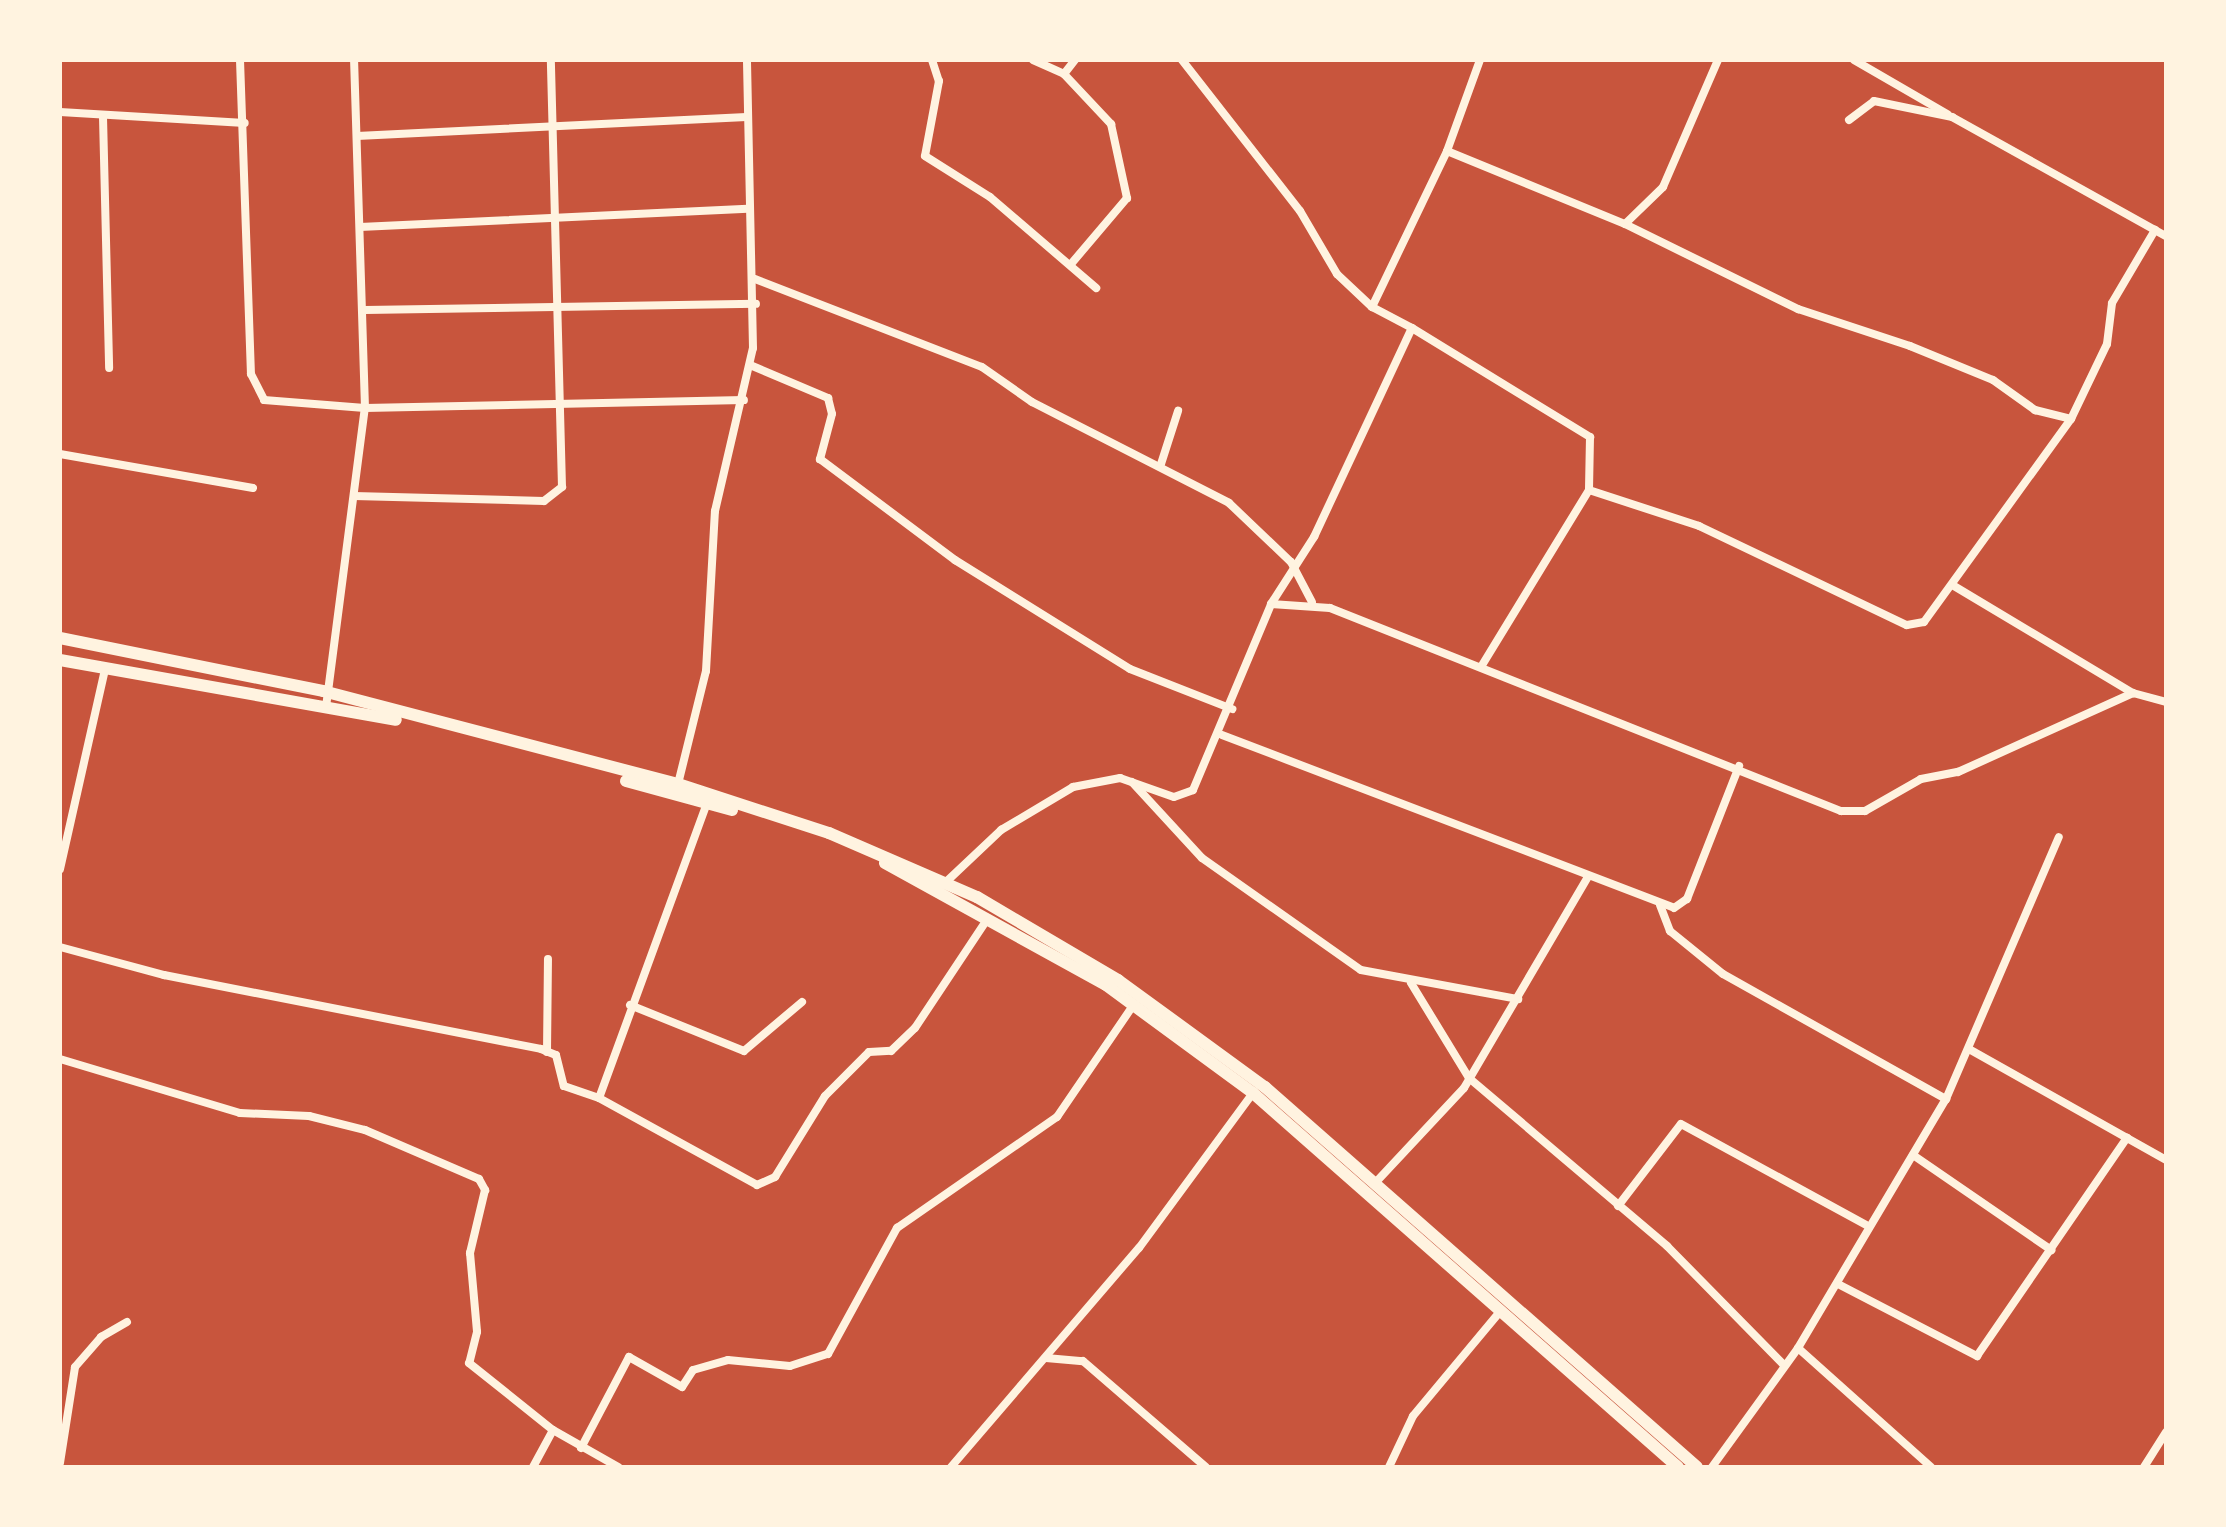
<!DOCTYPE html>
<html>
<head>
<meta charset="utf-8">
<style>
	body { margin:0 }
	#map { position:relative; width:2226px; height:1527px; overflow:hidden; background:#c8553d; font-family:"Golos Text",sans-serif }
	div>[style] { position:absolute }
	.minor>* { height:8px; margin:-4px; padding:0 4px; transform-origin:4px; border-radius:4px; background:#fff3e0 }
	.primary>* { height:12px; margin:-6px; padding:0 6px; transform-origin:6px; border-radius:6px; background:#fff3e0 }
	span { translate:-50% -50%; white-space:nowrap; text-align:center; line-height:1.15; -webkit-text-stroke:8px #fff3e0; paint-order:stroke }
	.frame { position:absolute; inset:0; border:62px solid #fff3e0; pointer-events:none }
</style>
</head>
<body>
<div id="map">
	<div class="minor">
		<i style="left:240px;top:60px;width:314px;rotate:88deg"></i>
		<i style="left:251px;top:374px;width:29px;rotate:63deg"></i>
		<i style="left:264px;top:400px;width:101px;rotate:4.5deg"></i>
		<i style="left:365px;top:408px;width:379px;rotate:-1.2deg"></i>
		<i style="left:932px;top:60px;width:22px;rotate:72deg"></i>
		<i style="left:939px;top:81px;width:76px;rotate:100.6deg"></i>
		<i style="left:925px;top:156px;width:77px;rotate:32.2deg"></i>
		<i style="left:990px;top:197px;width:140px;rotate:40.6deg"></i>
		<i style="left:1033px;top:60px;width:34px;rotate:24deg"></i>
		<i style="left:1064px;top:74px;width:69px;rotate:46.8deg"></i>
		<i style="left:1111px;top:124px;width:76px;rotate:77.8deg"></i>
		<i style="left:1127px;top:198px;width:87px;rotate:130.3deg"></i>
		<i style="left:1854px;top:60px;width:108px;rotate:30.1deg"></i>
		<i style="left:1064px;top:74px;width:18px;rotate:-52deg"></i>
		<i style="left:60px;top:112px;width:185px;rotate:3.4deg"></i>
		<i style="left:103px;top:117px;width:251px;rotate:88.6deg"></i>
		<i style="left:1849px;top:120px;width:31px;rotate:-37deg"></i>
		<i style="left:1874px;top:101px;width:80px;rotate:11.6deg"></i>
		<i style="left:1952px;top:117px;width:245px;rotate:29.1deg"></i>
		<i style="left:357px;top:136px;width:390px;rotate:-2.8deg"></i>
		<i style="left:1447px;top:151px;width:192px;rotate:22.3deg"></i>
		<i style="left:1625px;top:224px;width:193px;rotate:26.2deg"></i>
		<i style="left:1798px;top:309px;width:118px;rotate:18.3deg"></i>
		<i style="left:1910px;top:346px;width:90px;rotate:22.3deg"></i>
		<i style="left:1993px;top:380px;width:52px;rotate:35.5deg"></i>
		<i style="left:2035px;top:410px;width:37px;rotate:14deg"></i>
		<i style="left:1625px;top:224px;width:53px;rotate:-44.2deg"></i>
		<i style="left:1663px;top:187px;width:138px;rotate:-66.6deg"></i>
		<i style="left:360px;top:227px;width:388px;rotate:-2.7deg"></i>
		<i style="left:755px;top:279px;width:243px;rotate:21.2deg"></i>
		<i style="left:982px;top:367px;width:61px;rotate:35deg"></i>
		<i style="left:1032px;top:402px;width:221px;rotate:27.1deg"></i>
		<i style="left:1229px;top:503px;width:86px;rotate:43.6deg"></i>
		<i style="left:1291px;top:562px;width:45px;rotate:62.3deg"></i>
		<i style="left:1372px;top:307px;width:173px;rotate:-64.3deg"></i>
		<i style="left:1447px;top:151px;width:97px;rotate:-70.1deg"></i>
		<i style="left:365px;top:310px;width:391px;rotate:-0.9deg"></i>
		<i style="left:1412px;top:328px;width:209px;rotate:31.5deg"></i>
		<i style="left:1590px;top:437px;width:53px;rotate:91.1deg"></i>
		<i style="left:1589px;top:490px;width:205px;rotate:121.4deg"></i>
		<i style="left:750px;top:365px;width:85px;rotate:22.9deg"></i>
		<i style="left:828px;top:398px;width:16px;rotate:76deg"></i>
		<i style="left:832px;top:414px;width:47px;rotate:104.9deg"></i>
		<i style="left:820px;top:459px;width:169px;rotate:36.8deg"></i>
		<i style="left:955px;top:560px;width:206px;rotate:31.9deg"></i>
		<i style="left:1130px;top:669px;width:110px;rotate:21.4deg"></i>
		<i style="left:60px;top:454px;width:196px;rotate:10deg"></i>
		<i style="left:1161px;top:464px;width:56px;rotate:-72.2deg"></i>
		<i style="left:1589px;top:490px;width:116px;rotate:18.1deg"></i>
		<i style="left:1699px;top:526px;width:230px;rotate:25.5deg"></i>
		<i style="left:1907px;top:625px;width:17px;rotate:-10deg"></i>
		<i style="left:1924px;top:622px;width:251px;rotate:-54.1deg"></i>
		<i style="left:2071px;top:419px;width:83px;rotate:-64.4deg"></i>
		<i style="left:2107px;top:344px;width:41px;rotate:-83deg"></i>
		<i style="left:2112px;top:303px;width:85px;rotate:-59.5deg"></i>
		<i style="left:354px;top:496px;width:190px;rotate:1.5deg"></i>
		<i style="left:544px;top:501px;width:23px;rotate:-38deg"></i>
		<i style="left:562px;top:487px;width:427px;rotate:-91.5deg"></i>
		<i style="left:1954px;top:586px;width:209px;rotate:30.9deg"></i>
		<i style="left:2133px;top:693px;width:34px;rotate:15deg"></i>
		<i style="left:1271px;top:604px;width:59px;rotate:3.9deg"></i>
		<i style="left:1330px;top:608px;width:550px;rotate:21.67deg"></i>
		<i style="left:1841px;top:811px;width:24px"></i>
		<i style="left:1865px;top:811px;width:64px;rotate:-29.7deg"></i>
		<i style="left:1921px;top:779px;width:38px;rotate:-11deg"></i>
		<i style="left:1958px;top:772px;width:192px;rotate:-24.3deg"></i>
		<i style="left:326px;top:707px;width:302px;rotate:-82.6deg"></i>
		<i style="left:365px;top:408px;width:348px;rotate:-91.8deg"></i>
		<i style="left:1222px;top:735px;width:484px;rotate:20.9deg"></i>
		<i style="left:1674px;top:908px;width:16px;rotate:-35deg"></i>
		<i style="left:1687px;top:899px;width:143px;rotate:-68.6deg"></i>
		<i style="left:1132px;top:782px;width:103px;rotate:47.4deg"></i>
		<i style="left:1202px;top:858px;width:194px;rotate:35.2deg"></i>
		<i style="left:1361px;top:970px;width:160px;rotate:10.5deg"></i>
		<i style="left:678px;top:784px;width:116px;rotate:-76.1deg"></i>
		<i style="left:706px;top:671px;width:160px;rotate:-86.8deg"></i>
		<i style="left:715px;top:511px;width:167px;rotate:-76.9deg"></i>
		<i style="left:753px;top:348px;width:288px;rotate:-91.2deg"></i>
		<i style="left:707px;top:803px;width:314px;rotate:110.1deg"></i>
		<i style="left:599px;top:1098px;width:180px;rotate:28.8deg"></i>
		<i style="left:757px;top:1185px;width:20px;rotate:-24deg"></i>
		<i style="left:775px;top:1177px;width:95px;rotate:-58.3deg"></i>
		<i style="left:825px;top:1096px;width:62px;rotate:-45deg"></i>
		<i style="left:869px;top:1052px;width:22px;rotate:-3deg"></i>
		<i style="left:891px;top:1051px;width:33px;rotate:-44deg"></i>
		<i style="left:915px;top:1028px;width:132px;rotate:-56.4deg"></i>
		<i style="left:60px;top:869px;width:205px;rotate:-77.3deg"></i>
		<i style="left:946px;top:882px;width:76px;rotate:-43.4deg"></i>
		<i style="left:1001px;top:830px;width:84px;rotate:-30.8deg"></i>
		<i style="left:1073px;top:787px;width:48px;rotate:-10.8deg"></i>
		<i style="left:1120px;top:778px;width:57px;rotate:19.4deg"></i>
		<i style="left:1174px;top:797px;width:20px;rotate:-20deg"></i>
		<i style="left:1193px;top:790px;width:202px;rotate:-67.2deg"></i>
		<i style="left:1271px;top:604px;width:80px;rotate:-57.3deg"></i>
		<i style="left:1314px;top:537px;width:231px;rotate:-64.9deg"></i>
		<i style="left:1412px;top:328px;width:45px;rotate:-152.3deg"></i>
		<i style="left:1372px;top:307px;width:48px;rotate:-136.7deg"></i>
		<i style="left:1337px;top:274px;width:73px;rotate:-120.4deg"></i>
		<i style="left:1300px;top:211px;width:192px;rotate:-128deg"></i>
		<i style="left:1660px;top:905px;width:28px;rotate:69deg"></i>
		<i style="left:1670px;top:931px;width:68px;rotate:39.1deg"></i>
		<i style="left:1723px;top:974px;width:256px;rotate:29.3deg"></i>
		<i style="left:60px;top:947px;width:108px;rotate:15.1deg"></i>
		<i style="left:164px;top:975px;width:384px;rotate:11.1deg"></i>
		<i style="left:541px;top:1049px;width:16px;rotate:22deg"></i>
		<i style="left:556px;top:1055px;width:32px;rotate:76deg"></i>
		<i style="left:564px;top:1086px;width:37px;rotate:19deg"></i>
		<i style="left:1411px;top:983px;width:111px;rotate:58.6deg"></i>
		<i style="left:1469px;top:1078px;width:260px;rotate:40.3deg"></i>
		<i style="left:1667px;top:1246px;width:167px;rotate:45.5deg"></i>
		<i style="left:630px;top:1005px;width:123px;rotate:22deg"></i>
		<i style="left:744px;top:1051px;width:76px;rotate:-40.2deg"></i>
		<i style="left:547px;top:1052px;width:93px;rotate:-89.4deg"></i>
		<i style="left:60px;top:1059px;width:188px;rotate:16.7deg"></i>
		<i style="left:240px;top:1113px;width:69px;rotate:2.5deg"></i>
		<i style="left:309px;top:1116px;width:58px;rotate:14deg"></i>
		<i style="left:365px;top:1130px;width:124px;rotate:23.3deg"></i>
		<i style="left:479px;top:1179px;width:13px;rotate:61deg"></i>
		<i style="left:485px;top:1190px;width:65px;rotate:103.4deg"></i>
		<i style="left:470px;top:1253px;width:79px;rotate:84.9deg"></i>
		<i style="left:477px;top:1332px;width:32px;rotate:104deg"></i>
		<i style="left:469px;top:1363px;width:107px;rotate:38.6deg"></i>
		<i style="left:2127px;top:1138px;width:45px;rotate:29.4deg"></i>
		<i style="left:1913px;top:1155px;width:168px;rotate:34.5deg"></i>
		<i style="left:1377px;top:1181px;width:127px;rotate:-46.9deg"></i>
		<i style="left:1464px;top:1088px;width:245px;rotate:-59.6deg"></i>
		<i style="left:1618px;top:1206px;width:103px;rotate:-52.5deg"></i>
		<i style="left:1681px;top:1124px;width:211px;rotate:28.6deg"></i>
		<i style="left:1838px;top:1284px;width:157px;rotate:27.4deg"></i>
		<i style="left:1977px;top:1356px;width:265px;rotate:-55.5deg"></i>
		<i style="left:2127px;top:1138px;width:181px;rotate:-150.6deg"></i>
		<i style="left:1798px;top:1348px;width:178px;rotate:41.8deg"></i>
		<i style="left:1046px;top:1358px;width:37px;rotate:5deg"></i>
		<i style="left:1083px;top:1361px;width:162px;rotate:40.8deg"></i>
		<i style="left:581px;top:1448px;width:103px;rotate:-62.2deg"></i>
		<i style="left:629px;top:1357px;width:61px;rotate:29.5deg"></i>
		<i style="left:682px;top:1387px;width:20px;rotate:-57deg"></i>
		<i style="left:693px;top:1370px;width:36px;rotate:-16deg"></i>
		<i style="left:728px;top:1360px;width:62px;rotate:5.5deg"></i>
		<i style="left:790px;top:1366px;width:40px;rotate:-18deg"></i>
		<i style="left:828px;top:1354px;width:144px;rotate:-61.3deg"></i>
		<i style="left:897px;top:1228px;width:195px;rotate:-34.8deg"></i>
		<i style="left:1057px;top:1117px;width:137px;rotate:-55.7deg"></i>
		<i style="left:60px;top:1463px;width:97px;rotate:-81.1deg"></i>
		<i style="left:75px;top:1367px;width:40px;rotate:-49deg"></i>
		<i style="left:101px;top:1337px;width:30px;rotate:-30deg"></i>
		<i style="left:533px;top:1467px;width:42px;rotate:-61.6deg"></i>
		<i style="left:553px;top:1430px;width:75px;rotate:29.6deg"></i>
		<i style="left:951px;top:1467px;width:289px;rotate:-49.4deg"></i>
		<i style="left:1139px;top:1248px;width:192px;rotate:-53.7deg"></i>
		<i style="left:1389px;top:1467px;width:56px;rotate:-64.8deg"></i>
		<i style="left:1413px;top:1416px;width:133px;rotate:-50.2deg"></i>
		<i style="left:1712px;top:1467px;width:147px;rotate:-54.1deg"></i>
		<i style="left:1798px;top:1348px;width:290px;rotate:-59.3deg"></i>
		<i style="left:1946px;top:1099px;width:285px;rotate:-66.7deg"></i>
		<i style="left:2144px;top:1467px;width:41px;rotate:-57.8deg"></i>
	</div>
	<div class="primary">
		<i style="left:60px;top:638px;width:268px;rotate:11.4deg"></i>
		<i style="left:323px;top:691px;width:367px;rotate:14.7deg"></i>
		<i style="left:678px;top:784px;width:159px;rotate:18deg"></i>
		<i style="left:829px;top:833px;width:161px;rotate:23.4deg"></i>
		<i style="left:977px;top:897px;width:164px;rotate:30.5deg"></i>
		<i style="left:1118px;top:980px;width:182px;rotate:36.1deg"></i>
		<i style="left:1265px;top:1087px;width:575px;rotate:41.34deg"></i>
		<i style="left:60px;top:660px;width:341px;rotate:10.1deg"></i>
		<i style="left:626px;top:781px;width:110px;rotate:15.3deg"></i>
		<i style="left:885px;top:863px;width:252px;rotate:28.9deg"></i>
		<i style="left:1106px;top:985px;width:182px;rotate:36.3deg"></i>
		<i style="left:1253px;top:1093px;width:566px;rotate:41.35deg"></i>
	</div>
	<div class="frame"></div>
</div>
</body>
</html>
